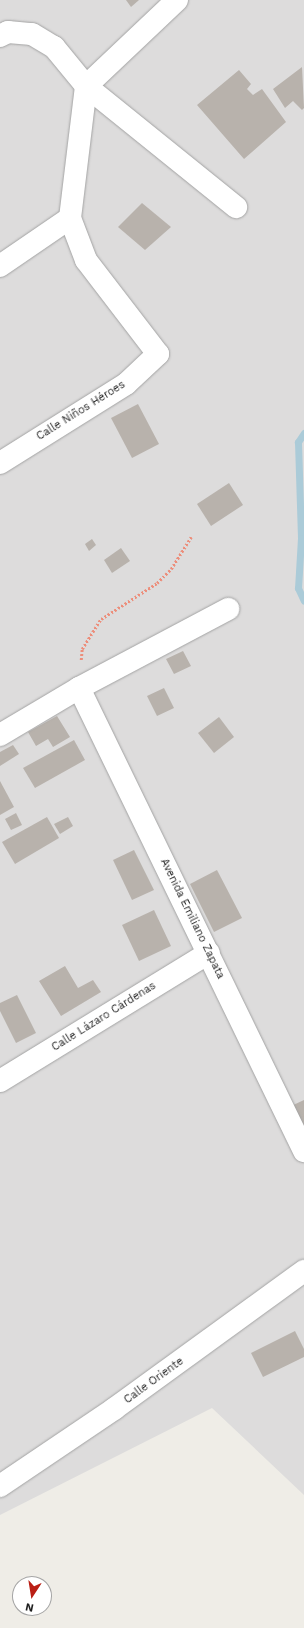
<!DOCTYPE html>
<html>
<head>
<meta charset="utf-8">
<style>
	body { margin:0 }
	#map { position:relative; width:304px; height:1628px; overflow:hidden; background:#efede7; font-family:"Work Sans",sans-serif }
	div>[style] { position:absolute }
	.residential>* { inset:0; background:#dddcdc }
	.stream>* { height:7px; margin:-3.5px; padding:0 3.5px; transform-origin:3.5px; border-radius:3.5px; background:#abcbd8 }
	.building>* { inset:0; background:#b8b2ac }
	.path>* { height:2.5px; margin-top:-1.25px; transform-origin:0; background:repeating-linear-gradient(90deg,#ec8e7b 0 2px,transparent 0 4px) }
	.roads { filter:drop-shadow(0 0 1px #a3a3a3) drop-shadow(0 0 1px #a3a3a3) }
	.minor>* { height:22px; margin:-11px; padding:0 11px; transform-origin:11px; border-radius:11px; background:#fff }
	span { translate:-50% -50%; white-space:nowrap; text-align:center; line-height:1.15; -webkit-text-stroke:3px #fff; paint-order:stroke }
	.street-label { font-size:11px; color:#1f1f1f }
	.north { position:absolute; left:12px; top:1576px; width:40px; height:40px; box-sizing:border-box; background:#fff; border:1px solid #a5a5a5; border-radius:50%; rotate:192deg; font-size:11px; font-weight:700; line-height:16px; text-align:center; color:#1f1f1f }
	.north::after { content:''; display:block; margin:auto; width:14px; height:18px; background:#ba1f15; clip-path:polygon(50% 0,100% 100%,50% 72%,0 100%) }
</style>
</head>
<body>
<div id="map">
	<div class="residential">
		<i style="clip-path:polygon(0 0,304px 0,304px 1495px,212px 1408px,0 1515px)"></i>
	</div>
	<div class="stream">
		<i style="left:304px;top:433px;width:11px;rotate:124deg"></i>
		<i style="left:298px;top:442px;width:96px;rotate:88.2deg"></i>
		<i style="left:301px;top:538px;width:50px;rotate:93.4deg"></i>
		<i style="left:298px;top:588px;width:14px;rotate:65deg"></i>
	</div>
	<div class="building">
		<i style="clip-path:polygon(126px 0,139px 0,131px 7px)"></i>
		<i style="clip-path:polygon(302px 67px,304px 108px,302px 110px,293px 101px,285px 108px,273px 89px)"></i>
		<i style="clip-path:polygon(239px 70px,251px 84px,247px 89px,253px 95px,262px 89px,286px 122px,244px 159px,197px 105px)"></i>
		<i style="clip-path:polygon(142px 203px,171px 227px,145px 250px,118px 227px)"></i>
		<i style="clip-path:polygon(138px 404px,159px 444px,132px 458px,111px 418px)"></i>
		<i style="clip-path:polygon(229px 483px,243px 505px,211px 526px,197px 504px)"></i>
		<i style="clip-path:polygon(92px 539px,96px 545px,89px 551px,85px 544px)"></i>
		<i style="clip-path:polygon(121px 548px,130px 561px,112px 573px,104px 560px)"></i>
		<i style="clip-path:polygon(183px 651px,191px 666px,174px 674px,166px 659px)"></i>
		<i style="clip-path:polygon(164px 688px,174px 708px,157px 716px,147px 696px)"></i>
		<i style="clip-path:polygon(57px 716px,70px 737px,53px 747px,48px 739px,36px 746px,28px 732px)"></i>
		<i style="clip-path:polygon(219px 717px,234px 737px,214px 753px,198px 733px)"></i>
		<i style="clip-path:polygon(74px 740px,85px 760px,35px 788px,23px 768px)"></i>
		<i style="clip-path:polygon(13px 745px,19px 754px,0 766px,0 752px)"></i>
		<i style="clip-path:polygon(0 781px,14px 807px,0 815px)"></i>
		<i style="clip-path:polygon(16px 813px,22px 825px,11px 830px,5px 819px)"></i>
		<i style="clip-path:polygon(47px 817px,59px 838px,15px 864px,2px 842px)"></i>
		<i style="clip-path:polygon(68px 817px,73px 826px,60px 834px,54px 824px)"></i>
		<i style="clip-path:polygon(134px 850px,154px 890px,132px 900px,113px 860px)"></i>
		<i style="clip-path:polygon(217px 870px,242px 918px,214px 932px,190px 884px)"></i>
		<i style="clip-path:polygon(154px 910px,171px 946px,139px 961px,122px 925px)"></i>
		<i style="clip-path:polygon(65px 966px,78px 988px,93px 980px,101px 992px,61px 1016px,39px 981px)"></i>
		<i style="clip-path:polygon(17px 995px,36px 1033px,16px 1043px,0 1011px,0 1003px)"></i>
		<i style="clip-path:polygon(304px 1100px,304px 1138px,289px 1107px)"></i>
		<i style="clip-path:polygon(295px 1331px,304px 1349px,304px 1357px,263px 1377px,251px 1353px)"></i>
	</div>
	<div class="path">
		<i style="left:81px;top:660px;width:11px;rotate:-85deg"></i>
		<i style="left:82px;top:649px;width:36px;rotate:-58deg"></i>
		<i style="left:101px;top:619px;width:67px;rotate:-32.7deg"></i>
		<i style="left:157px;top:583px;width:20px;rotate:-45deg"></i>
		<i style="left:171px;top:569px;width:38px;rotate:-58deg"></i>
	</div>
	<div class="roads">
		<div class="minor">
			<i style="left:177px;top:0;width:125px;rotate:136.6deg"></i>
			<i style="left:86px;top:86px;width:193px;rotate:38.9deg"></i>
			<i style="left:0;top:36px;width:9px;rotate:-27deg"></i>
			<i style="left:8px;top:32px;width:24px;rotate:5deg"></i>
			<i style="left:32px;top:34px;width:26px;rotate:31deg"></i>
			<i style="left:54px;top:47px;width:50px;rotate:50.6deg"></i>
			<i style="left:86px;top:86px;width:133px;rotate:96.9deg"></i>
			<i style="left:70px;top:218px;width:85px;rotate:145.6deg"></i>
			<i style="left:0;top:463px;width:149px;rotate:-32.1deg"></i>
			<i style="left:126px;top:384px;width:44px;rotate:-43.2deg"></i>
			<i style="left:158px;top:354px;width:118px;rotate:-127.5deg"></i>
			<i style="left:86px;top:260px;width:45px;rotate:-110.9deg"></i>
			<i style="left:79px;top:688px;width:515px;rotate:64.08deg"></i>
			<i style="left:0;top:735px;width:92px;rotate:-30.7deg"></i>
			<i style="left:79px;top:688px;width:169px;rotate:-27.9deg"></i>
			<i style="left:0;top:1081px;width:245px;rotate:-31.5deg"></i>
			<i style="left:0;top:1486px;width:138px;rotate:-34deg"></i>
			<i style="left:114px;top:1409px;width:235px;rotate:-36deg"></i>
		</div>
	</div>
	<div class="street-label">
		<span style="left:81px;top:411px;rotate:-32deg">Calle Niños Héroes</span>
		<span style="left:192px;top:919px;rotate:64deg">Avenida Emiliano Zapata</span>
		<span style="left:104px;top:1017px;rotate:-32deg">Calle Lázaro Cárdenas</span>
		<span style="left:154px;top:1381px;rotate:-36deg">Calle Oriente</span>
	</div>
	<div class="north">N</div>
</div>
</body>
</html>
